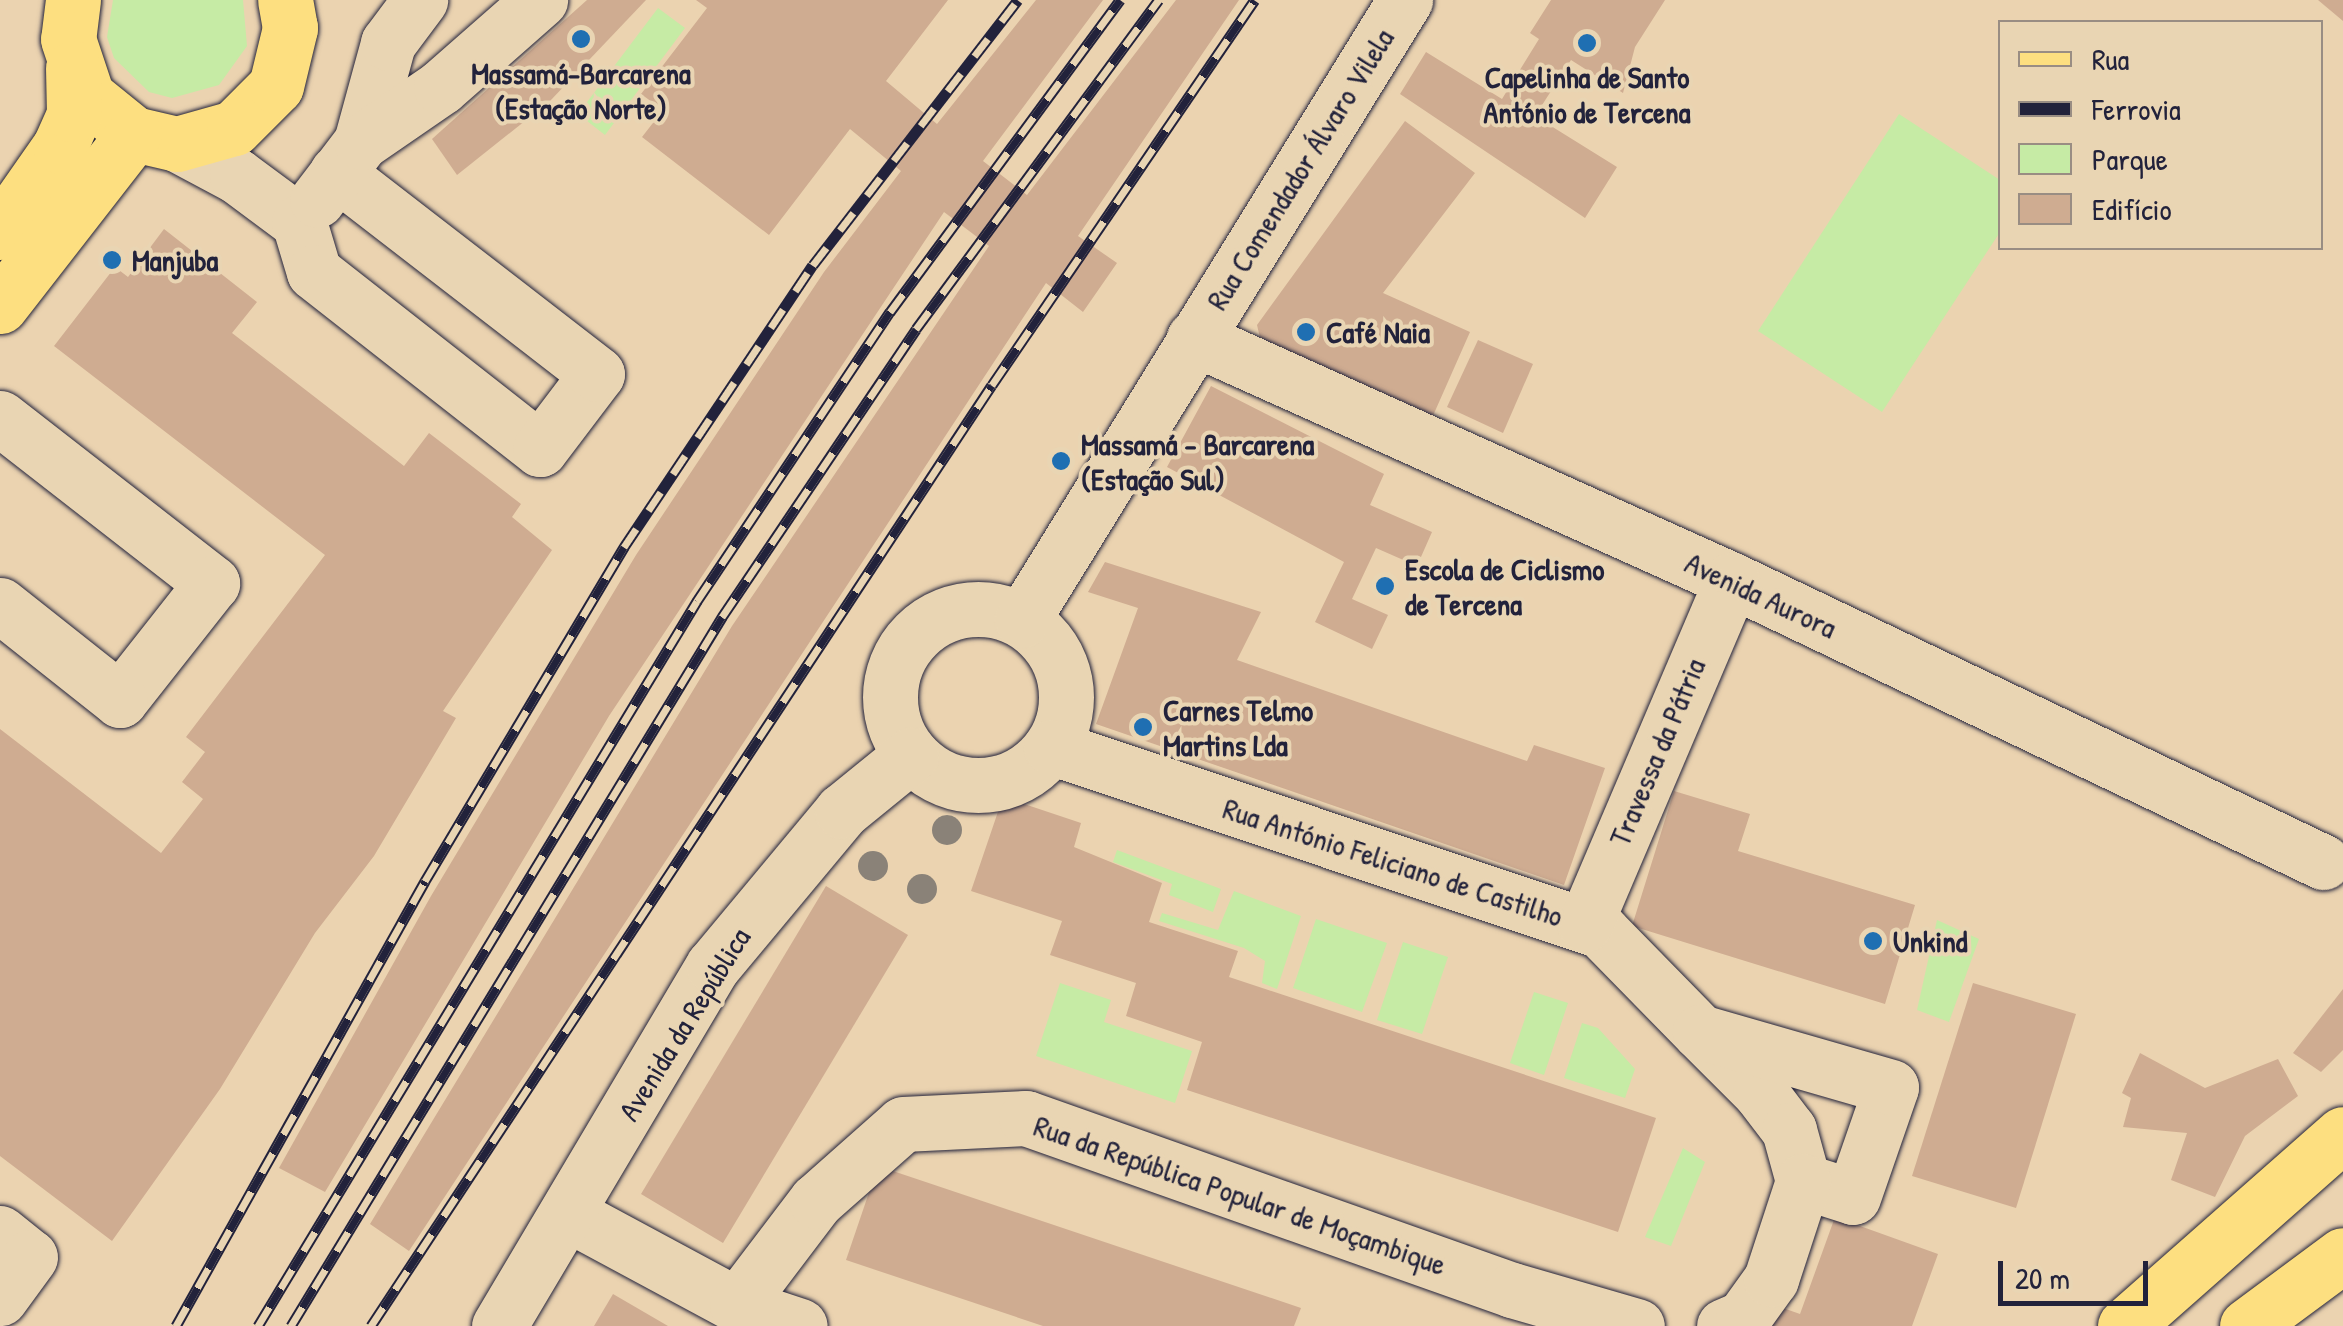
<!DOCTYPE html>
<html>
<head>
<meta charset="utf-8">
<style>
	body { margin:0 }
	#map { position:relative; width:2343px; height:1326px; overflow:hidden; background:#ebd3b0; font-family:"Patrick Hand",sans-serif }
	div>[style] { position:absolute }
	.green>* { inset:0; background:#c6eba5 }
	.building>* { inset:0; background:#cfac91 }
	.roads { filter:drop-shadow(0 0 2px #22223b) drop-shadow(0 0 2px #22223b) }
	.minor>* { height:55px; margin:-27.5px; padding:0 27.5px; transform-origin:27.5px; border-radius:27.5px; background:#e9d5b3 }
	.minor>.ring { margin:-27.5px; padding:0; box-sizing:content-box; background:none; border:55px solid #e9d5b3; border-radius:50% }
	.major>* { height:55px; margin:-27.5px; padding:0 27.5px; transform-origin:27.5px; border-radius:27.5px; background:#fddf80 }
	.highway>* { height:55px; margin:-27.5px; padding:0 27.5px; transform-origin:27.5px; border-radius:27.5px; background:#fddf80 }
	.rail>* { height:11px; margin-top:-5.5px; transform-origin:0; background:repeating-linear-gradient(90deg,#e9d5b3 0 22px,#22223b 0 44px); box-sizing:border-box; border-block:2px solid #22223b }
	.trees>* { width:30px; height:30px; margin:-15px; border-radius:50%; background:#8a8278 }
	.dots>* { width:28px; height:28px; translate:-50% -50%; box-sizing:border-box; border:5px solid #e9d5b3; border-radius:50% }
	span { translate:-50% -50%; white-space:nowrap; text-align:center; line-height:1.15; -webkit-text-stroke:8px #e9d5b3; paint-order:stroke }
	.poi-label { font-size:30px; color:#22223b; font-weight:700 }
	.left { translate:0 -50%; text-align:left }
	.street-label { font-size:30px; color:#22223b }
	.legend { position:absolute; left:1998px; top:20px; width:325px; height:230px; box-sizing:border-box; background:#e9d5b3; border:2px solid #998d83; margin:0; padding:12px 18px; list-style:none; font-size:30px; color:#22223b }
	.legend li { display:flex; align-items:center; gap:20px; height:50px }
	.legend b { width:50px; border:2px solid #998d83 }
	.scale { position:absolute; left:1998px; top:1261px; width:150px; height:45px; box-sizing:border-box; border:5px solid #22223b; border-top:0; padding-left:12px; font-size:30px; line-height:35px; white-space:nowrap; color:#22223b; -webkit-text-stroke:8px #e9d5b3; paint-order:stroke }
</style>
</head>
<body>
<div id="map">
	<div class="green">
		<i style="clip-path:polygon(113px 0,243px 0,247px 46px,219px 85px,172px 98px,149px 92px,114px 58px,107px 37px)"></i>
		<i style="clip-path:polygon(658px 8px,685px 28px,605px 135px,578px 114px)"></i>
		<i style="clip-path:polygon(1899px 114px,2000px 180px,2000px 232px,1882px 412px,1758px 331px)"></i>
		<i style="clip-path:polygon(1117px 850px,1221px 889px,1213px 912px,1169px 895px,1172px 884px,1113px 862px)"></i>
		<i style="clip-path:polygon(1234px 891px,1301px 916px,1277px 989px,1262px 983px,1265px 961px,1244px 948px,1159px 921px,1162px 913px,1218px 930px)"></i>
		<i style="clip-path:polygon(1316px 919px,1387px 943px,1362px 1012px,1293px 988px)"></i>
		<i style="clip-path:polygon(1937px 920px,1979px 939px,1949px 1022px,1917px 1010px)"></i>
		<i style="clip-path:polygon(1403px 942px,1448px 957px,1422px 1034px,1377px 1020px)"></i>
		<i style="clip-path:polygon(1060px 983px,1111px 1000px,1104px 1022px,1192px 1051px,1175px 1103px,1036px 1056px)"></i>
		<i style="clip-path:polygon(1534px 992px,1568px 1003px,1544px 1075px,1510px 1063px)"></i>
		<i style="clip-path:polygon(1582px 1023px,1598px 1028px,1635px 1069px,1625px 1098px,1564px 1078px)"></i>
		<i style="clip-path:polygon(1683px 1148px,1705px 1162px,1671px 1246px,1645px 1237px)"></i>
	</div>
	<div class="building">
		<i style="clip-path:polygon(587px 0,646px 0,550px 101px,457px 175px,432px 139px)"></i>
		<i style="clip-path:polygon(696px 0,948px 0,886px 81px,937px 124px,1036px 0,1103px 0,983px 161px,1027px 195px,1176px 0,1239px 0,1078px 236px,1117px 263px,1083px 312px,1046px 283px,409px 1251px,370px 1224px,732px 626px,989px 246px,944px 212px,609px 716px,325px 1192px,279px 1168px,431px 896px,636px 555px,824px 272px,901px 171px,850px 129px,769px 235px,642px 137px,663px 110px,641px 94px,707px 8px)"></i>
		<i style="clip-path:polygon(1551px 0,1665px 0,1635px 47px,1623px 93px,1571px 60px,1535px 116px,1617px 167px,1585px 218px,1400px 94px,1426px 52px,1502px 99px,1539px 39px,1530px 33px)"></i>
		<i style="clip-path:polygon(2318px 0,2343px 0,2343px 21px)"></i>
		<i style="clip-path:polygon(1405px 121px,1475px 173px,1383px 293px,1470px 332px,1432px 418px,1260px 338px,1257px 325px)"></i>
		<i style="clip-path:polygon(164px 229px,257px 302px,232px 333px,404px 466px,429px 433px,521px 504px,512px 517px,552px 550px,443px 711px,456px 718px,374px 856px,315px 933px,220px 1089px,112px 1241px,0 1156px,0 729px,161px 853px,203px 799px,182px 782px,205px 752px,186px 737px,325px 555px,54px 346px,115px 267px,128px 277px)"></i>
		<i style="clip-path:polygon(1478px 340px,1533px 364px,1503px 433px,1447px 407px)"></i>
		<i style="clip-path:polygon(1211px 386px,1384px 474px,1370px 505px,1432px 532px,1417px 566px,1376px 548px,1352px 599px,1388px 615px,1372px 649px,1315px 622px,1344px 562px,1167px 467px)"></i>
		<i style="clip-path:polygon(1105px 562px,1261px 612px,1237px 660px,1527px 761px,1534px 745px,1605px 768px,1564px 885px,1096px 724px,1138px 608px,1088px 592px)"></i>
		<i style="clip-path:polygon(1674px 791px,1750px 814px,1738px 851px,1915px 905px,1885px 1004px,1632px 926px)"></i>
		<i style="clip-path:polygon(1003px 797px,1081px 823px,1074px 847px,1162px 883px,1149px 922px,1238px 951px,1229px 977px,1656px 1118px,1618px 1232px,1187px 1090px,1202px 1042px,1126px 1016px,1136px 983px,1050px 955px,1062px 921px,971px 891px)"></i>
		<i style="clip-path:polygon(826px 886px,908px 935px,723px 1243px,641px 1194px)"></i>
		<i style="clip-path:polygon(1973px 983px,2076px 1014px,2016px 1208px,1912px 1176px)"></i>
		<i style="clip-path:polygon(2343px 989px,2343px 1050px,2321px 1072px,2293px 1053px)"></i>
		<i style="clip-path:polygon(2140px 1053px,2205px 1088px,2278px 1059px,2298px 1096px,2245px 1136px,2215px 1197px,2171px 1180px,2187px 1133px,2123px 1127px,2131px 1098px,2122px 1093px)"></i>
		<i style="clip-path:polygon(878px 1166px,1301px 1308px,1294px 1326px,1043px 1326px,846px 1260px)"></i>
		<i style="clip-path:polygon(1835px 1217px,1938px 1254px,1912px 1326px,1757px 1326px,1766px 1302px,1800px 1314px)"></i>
		<i style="clip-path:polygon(613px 1294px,668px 1326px,594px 1326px)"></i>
	</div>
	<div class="roads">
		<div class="minor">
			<i style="left:361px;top:142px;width:103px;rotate:-74.7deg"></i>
			<i style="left:388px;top:43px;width:54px;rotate:-53.3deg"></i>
			<i style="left:177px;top:144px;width:68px;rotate:28.1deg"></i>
			<i style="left:237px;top:176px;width:77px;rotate:36.6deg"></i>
			<i style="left:299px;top:222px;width:52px;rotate:73.3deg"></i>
			<i style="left:314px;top:272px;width:287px;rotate:38.1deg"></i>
			<i style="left:540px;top:449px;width:94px;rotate:-52.8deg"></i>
			<i style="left:597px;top:374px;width:329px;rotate:-142.3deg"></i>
			<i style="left:317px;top:200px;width:73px;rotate:-52.8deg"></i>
			<i style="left:361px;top:142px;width:97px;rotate:-34.5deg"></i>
			<i style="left:441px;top:87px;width:132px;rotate:-41.3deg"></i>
			<i style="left:1194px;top:338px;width:590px;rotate:24.22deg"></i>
			<i style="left:1732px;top:580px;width:655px;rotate:25.51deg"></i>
			<i style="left:0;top:418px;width:269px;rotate:37.9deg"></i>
			<i style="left:212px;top:583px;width:149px;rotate:128.2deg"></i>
			<i style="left:120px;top:700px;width:153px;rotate:-141.6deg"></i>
			<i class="ring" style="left:890px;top:609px;width:121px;height:121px"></i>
			<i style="left:1022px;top:620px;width:729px;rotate:-58.29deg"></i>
			<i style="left:1051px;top:747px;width:580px;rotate:18.5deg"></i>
			<i style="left:1601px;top:931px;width:141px;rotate:45.6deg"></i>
			<i style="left:1700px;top:1032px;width:85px;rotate:45deg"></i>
			<i style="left:1760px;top:1092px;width:48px;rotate:52.7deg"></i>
			<i style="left:1789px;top:1130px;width:53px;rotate:74.6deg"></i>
			<i style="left:1803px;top:1181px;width:52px;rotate:17.7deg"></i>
			<i style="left:1853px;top:1197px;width:116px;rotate:-70.9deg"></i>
			<i style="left:1891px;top:1087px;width:199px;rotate:-163.9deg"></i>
			<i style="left:1585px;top:924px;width:374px;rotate:-66.9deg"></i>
			<i style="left:568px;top:1214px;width:192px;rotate:28.3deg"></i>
			<i style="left:737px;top:1305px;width:66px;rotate:18.4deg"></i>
			<i style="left:0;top:1233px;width:38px;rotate:39deg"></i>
			<i style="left:30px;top:1257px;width:51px;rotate:126.2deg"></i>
			<i style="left:737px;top:1305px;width:131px;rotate:-52.8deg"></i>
			<i style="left:816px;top:1201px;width:116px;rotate:-41.5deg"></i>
			<i style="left:903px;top:1124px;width:123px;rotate:-2.8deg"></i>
			<i style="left:1026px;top:1118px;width:516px;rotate:19.49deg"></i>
			<i style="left:1512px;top:1290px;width:130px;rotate:16.1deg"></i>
			<i style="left:499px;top:1326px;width:419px;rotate:-59.3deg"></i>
			<i style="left:713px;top:966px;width:202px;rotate:-50.2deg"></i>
			<i style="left:842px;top:811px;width:89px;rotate:-39.1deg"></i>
			<i style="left:1724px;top:1326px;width:21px;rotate:-23deg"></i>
			<i style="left:1743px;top:1318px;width:48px;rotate:-54.3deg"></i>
			<i style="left:1771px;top:1279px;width:103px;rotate:-71.9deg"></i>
		</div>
		<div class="major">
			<i style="left:73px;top:0;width:39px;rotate:97deg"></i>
			<i style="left:68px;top:39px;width:60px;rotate:71.6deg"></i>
			<i style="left:87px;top:96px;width:60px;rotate:39deg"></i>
			<i style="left:134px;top:134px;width:44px;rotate:13.1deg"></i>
			<i style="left:177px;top:144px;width:59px;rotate:-15.7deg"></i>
			<i style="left:234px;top:128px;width:59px;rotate:-45deg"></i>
			<i style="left:276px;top:86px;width:60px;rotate:-76.4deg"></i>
			<i style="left:290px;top:28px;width:28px;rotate:-100deg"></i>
			<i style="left:0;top:232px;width:105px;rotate:-55.1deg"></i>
			<i style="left:60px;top:146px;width:34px;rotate:-66deg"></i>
			<i style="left:74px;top:115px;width:47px;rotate:-91.2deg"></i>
			<i style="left:0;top:306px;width:218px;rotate:-52.1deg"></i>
		</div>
		<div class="highway">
			<i style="left:2125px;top:1326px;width:290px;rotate:-41.4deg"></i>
			<i style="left:2247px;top:1326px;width:119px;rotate:-36.5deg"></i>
		</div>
	</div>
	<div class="rail">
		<i style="left:176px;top:1326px;width:510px;rotate:-60.77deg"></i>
		<i style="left:425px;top:881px;width:389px;rotate:-59.2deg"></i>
		<i style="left:624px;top:547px;width:339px;rotate:-56.2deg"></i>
		<i style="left:813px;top:265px;width:335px;rotate:-52.3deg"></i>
		<i style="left:258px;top:1326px;width:848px;rotate:-58.8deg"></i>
		<i style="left:697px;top:601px;width:348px;rotate:-56.3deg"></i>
		<i style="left:890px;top:312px;width:388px;rotate:-53.6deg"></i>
		<i style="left:291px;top:1326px;width:830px;rotate:-58.7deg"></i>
		<i style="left:722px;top:617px;width:347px;rotate:-56deg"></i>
		<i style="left:916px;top:329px;width:409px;rotate:-53.6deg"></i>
		<i style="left:371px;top:1326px;width:1127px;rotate:-56.58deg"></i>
		<i style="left:992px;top:385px;width:466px;rotate:-55.7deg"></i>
	</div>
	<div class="trees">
		<i style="left:947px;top:830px"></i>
		<i style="left:873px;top:866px"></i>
		<i style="left:922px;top:889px"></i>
	</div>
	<div class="dots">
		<i style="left:581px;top:39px;background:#1f6fb2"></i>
		<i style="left:1587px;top:43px;background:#1f6fb2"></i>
		<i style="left:112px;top:260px;background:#1f6fb2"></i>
		<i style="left:1306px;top:332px;background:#1f6fb2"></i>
		<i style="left:1061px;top:461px;background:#1f6fb2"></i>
		<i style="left:1385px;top:586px;background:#1f6fb2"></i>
		<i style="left:1143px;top:727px;background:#1f6fb2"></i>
		<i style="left:1873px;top:941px;background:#1f6fb2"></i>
	</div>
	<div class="poi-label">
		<span style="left:581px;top:90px">Massamá-Barcarena<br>(Estação Norte)</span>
		<span style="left:1587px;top:94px">Capelinha de Santo<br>António de Tercena</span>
		<span class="left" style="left:132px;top:260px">Manjuba</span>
		<span class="left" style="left:1326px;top:332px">Café Naia</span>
		<span class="left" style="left:1081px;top:461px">Massamá - Barcarena<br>(Estação Sul)</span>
		<span class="left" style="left:1405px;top:586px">Escola de Ciclismo<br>de Tercena</span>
		<span class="left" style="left:1163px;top:727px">Carnes Telmo<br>Martins Lda</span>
		<span class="left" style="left:1893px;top:941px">Unkind</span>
	</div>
	<div class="street-label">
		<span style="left:1300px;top:169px;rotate:-58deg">Rua Comendador Álvaro Vilela</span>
		<span style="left:1761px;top:595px;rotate:25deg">Avenida Aurora</span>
		<span style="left:1657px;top:752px;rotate:-67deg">Travessa da Pátria</span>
		<span style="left:1393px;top:862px;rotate:18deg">Rua António Feliciano de Castilho</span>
		<span style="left:684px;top:1024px;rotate:-58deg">Avenida da República</span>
		<span style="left:1240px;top:1195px;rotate:19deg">Rua da República Popular de Moçambique</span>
	</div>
	<ul class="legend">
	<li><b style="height:12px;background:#fddf80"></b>Rua</li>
	<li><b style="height:12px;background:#22223b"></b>Ferrovia</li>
	<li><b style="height:28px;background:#c6eba5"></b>Parque</li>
	<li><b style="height:28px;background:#cfac91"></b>Edifício</li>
	</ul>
	<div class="scale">20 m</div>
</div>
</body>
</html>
